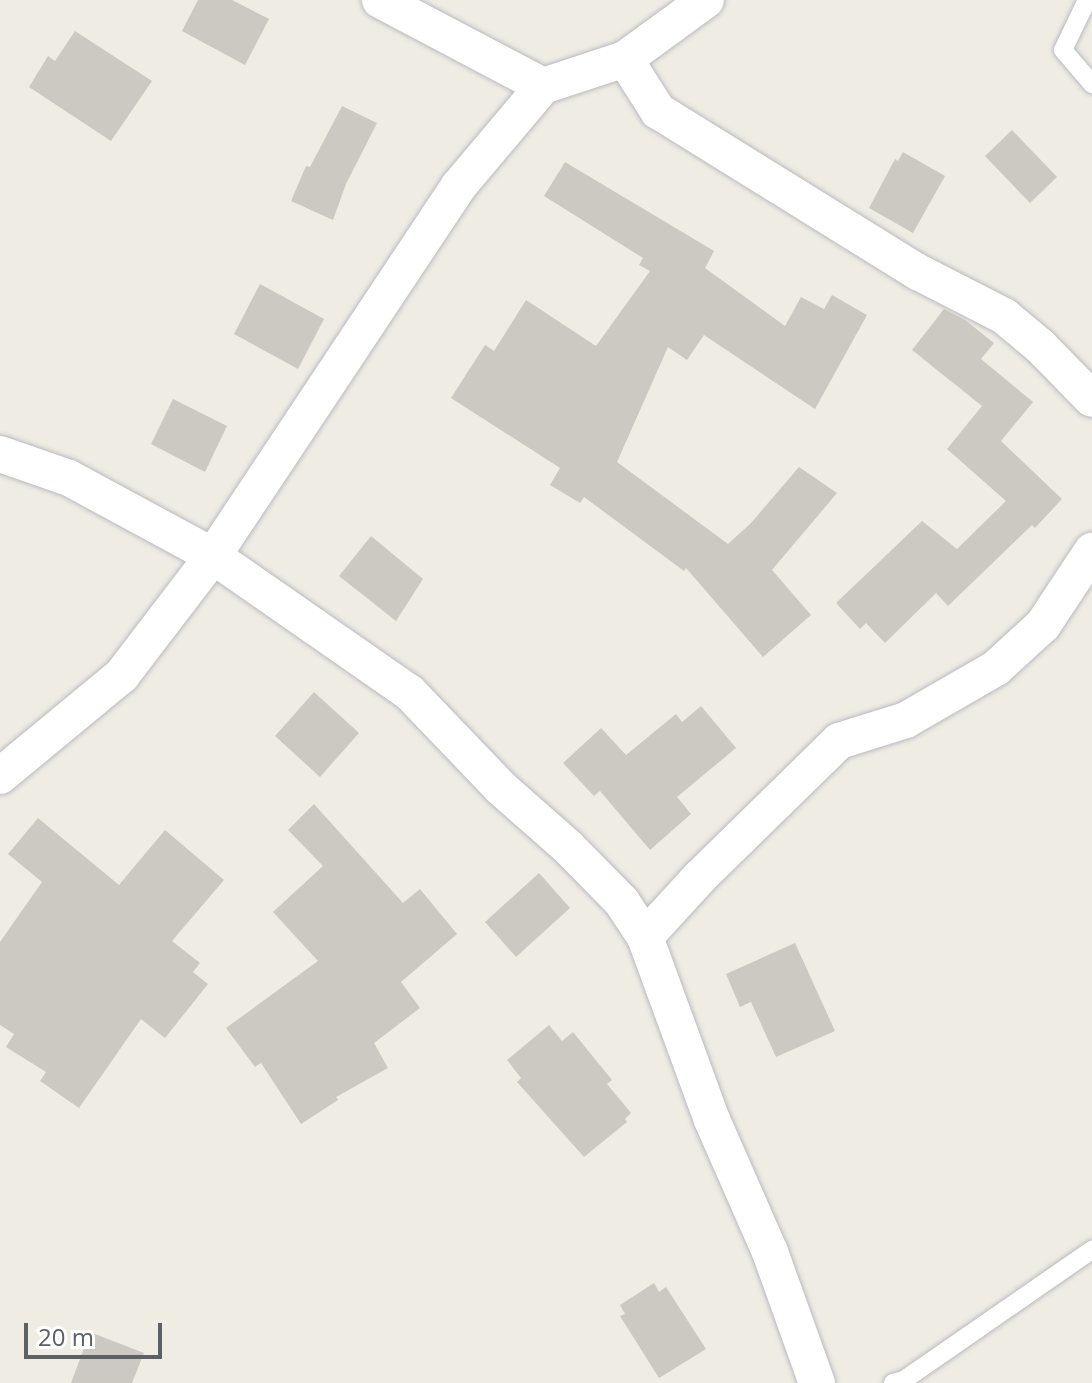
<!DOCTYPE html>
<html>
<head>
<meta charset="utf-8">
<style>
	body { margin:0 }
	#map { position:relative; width:1092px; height:1383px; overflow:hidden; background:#efece3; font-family:"Open Sans",sans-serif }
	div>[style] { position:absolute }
	.building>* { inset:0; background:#ccc9c2 }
	.roads { filter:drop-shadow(0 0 2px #b8bbc0) drop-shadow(0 0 2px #b8bbc0) }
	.service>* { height:18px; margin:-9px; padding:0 9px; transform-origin:9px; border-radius:9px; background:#fff }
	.minor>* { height:36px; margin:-18px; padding:0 18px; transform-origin:18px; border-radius:18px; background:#fff }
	span { translate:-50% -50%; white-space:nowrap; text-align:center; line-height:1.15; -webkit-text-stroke:6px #fff; paint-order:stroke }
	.scale { position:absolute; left:24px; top:1323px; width:138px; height:36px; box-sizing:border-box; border:4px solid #5b6065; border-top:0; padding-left:10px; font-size:24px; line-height:28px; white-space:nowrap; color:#5b6065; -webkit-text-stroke:6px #fff; paint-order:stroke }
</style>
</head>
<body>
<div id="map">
	<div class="building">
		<i style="clip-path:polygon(198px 0,232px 0,269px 19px,245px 65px,182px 31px)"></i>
		<i style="clip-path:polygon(75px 31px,152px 81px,111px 141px,29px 87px,48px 56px,55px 61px)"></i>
		<i style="clip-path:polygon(342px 106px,377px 123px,346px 184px,333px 220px,291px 201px,306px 166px,310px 167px)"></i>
		<i style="clip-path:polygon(1012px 130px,1057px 177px,1030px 203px,985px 156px)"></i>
		<i style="clip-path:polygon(903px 152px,945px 176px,913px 233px,869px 208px,895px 159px,898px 161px)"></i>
		<i style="clip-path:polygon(565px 162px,714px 251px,705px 268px,785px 326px,801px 297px,824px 309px,832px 295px,867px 315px,815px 409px,704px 335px,687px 360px,668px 347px,617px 462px,728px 544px,751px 523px,799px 467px,837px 493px,772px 570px,811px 615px,763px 657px,686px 568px,684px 571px,584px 497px,580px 503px,550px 485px,560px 468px,451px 398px,485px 345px,494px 351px,526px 300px,596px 346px,650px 271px,639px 265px,643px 258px,544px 196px)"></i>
		<i style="clip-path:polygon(260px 284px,324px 319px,298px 369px,234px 334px)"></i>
		<i style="clip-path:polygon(944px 309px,965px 320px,994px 343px,981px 359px,1033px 402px,1001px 441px,1062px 499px,1035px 528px,1032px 525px,948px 606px,936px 593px,885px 643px,866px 623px,860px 629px,836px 603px,922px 521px,957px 549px,1006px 501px,947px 449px,982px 406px,912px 350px)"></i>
		<i style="clip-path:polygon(173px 399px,227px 426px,205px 472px,151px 444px)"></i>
		<i style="clip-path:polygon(371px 536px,423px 579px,396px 621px,339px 576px)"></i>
		<i style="clip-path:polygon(314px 692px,359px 733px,320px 777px,275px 736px)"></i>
		<i style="clip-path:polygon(701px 706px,736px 748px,677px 797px,691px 814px,650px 850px,600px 791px,594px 796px,563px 763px,601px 728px,626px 755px,676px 714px,682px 722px)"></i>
		<i style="clip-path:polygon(314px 804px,403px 903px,420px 889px,457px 934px,401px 982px,420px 1008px,374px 1043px,388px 1068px,336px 1097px,338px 1100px,301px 1124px,261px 1063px,255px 1067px,226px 1028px,318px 961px,273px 912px,323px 866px,288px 830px)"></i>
		<i style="clip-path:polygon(38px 818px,119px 885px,165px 830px,224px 880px,172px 941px,200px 963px,193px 972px,208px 984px,165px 1038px,141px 1019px,79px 1108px,40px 1081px,46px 1072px,6px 1047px,14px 1034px,0 1025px,0 942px,42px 882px,8px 854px)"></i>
		<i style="clip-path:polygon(539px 873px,570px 908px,516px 957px,485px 922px)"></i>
		<i style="clip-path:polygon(795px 943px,835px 1031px,776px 1057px,751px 1002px,740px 1007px,726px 974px)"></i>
		<i style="clip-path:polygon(549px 1025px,562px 1041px,573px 1032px,612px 1080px,607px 1084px,631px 1113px,625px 1119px,627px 1122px,584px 1157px,517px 1082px,521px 1078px,507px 1060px)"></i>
		<i style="clip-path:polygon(654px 1283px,659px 1292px,666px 1287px,706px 1349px,659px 1378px,620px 1316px,625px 1314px,620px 1305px)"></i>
		<i style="clip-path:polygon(90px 1332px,144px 1353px,132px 1383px,71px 1383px)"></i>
	</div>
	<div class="roads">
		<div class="service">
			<i style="left:1087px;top:0;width:55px;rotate:115.6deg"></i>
			<i style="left:1063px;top:50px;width:45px;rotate:49.5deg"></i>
			<i style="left:893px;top:1383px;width:11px;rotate:-15deg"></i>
			<i style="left:904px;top:1380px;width:229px;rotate:-34.7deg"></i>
		</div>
		<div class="minor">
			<i style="left:380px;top:0;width:184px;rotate:27.8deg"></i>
			<i style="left:625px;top:59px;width:62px;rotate:57.6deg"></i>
			<i style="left:658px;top:111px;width:306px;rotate:31.8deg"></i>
			<i style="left:918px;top:272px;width:97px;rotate:27.1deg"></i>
			<i style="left:1004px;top:316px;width:47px;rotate:39.8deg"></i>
			<i style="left:1040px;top:346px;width:74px;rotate:45.5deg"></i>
			<i style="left:0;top:454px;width:73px;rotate:19.2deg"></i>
			<i style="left:69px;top:478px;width:164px;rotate:28.4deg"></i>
			<i style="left:213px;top:556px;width:239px;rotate:34.8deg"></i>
			<i style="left:409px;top:692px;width:133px;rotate:46.2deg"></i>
			<i style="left:501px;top:788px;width:89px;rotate:41.4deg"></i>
			<i style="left:568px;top:847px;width:77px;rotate:45.5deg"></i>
			<i style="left:622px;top:902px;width:42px;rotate:56.7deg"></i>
			<i style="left:645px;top:937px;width:195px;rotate:69.9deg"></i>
			<i style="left:712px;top:1120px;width:144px;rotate:66.3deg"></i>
			<i style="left:770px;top:1252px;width:139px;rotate:70.3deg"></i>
			<i style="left:0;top:776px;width:158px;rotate:-39.6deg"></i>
			<i style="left:122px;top:675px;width:150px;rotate:-52.6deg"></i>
			<i style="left:213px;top:556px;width:443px;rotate:-56.4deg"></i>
			<i style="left:458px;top:187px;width:132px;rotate:-49.9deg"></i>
			<i style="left:543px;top:86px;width:86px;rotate:-18.2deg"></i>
			<i style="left:625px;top:59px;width:100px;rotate:-36.1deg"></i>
			<i style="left:645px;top:937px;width:81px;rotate:-47.5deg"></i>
			<i style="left:700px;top:877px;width:194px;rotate:-44.4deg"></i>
			<i style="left:839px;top:741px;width:70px;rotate:-17.4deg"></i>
			<i style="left:906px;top:720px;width:104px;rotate:-30deg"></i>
			<i style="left:996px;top:668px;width:64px;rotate:-42.5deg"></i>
			<i style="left:1043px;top:625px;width:89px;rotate:-56.5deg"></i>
		</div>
	</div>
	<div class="scale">20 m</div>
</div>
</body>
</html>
